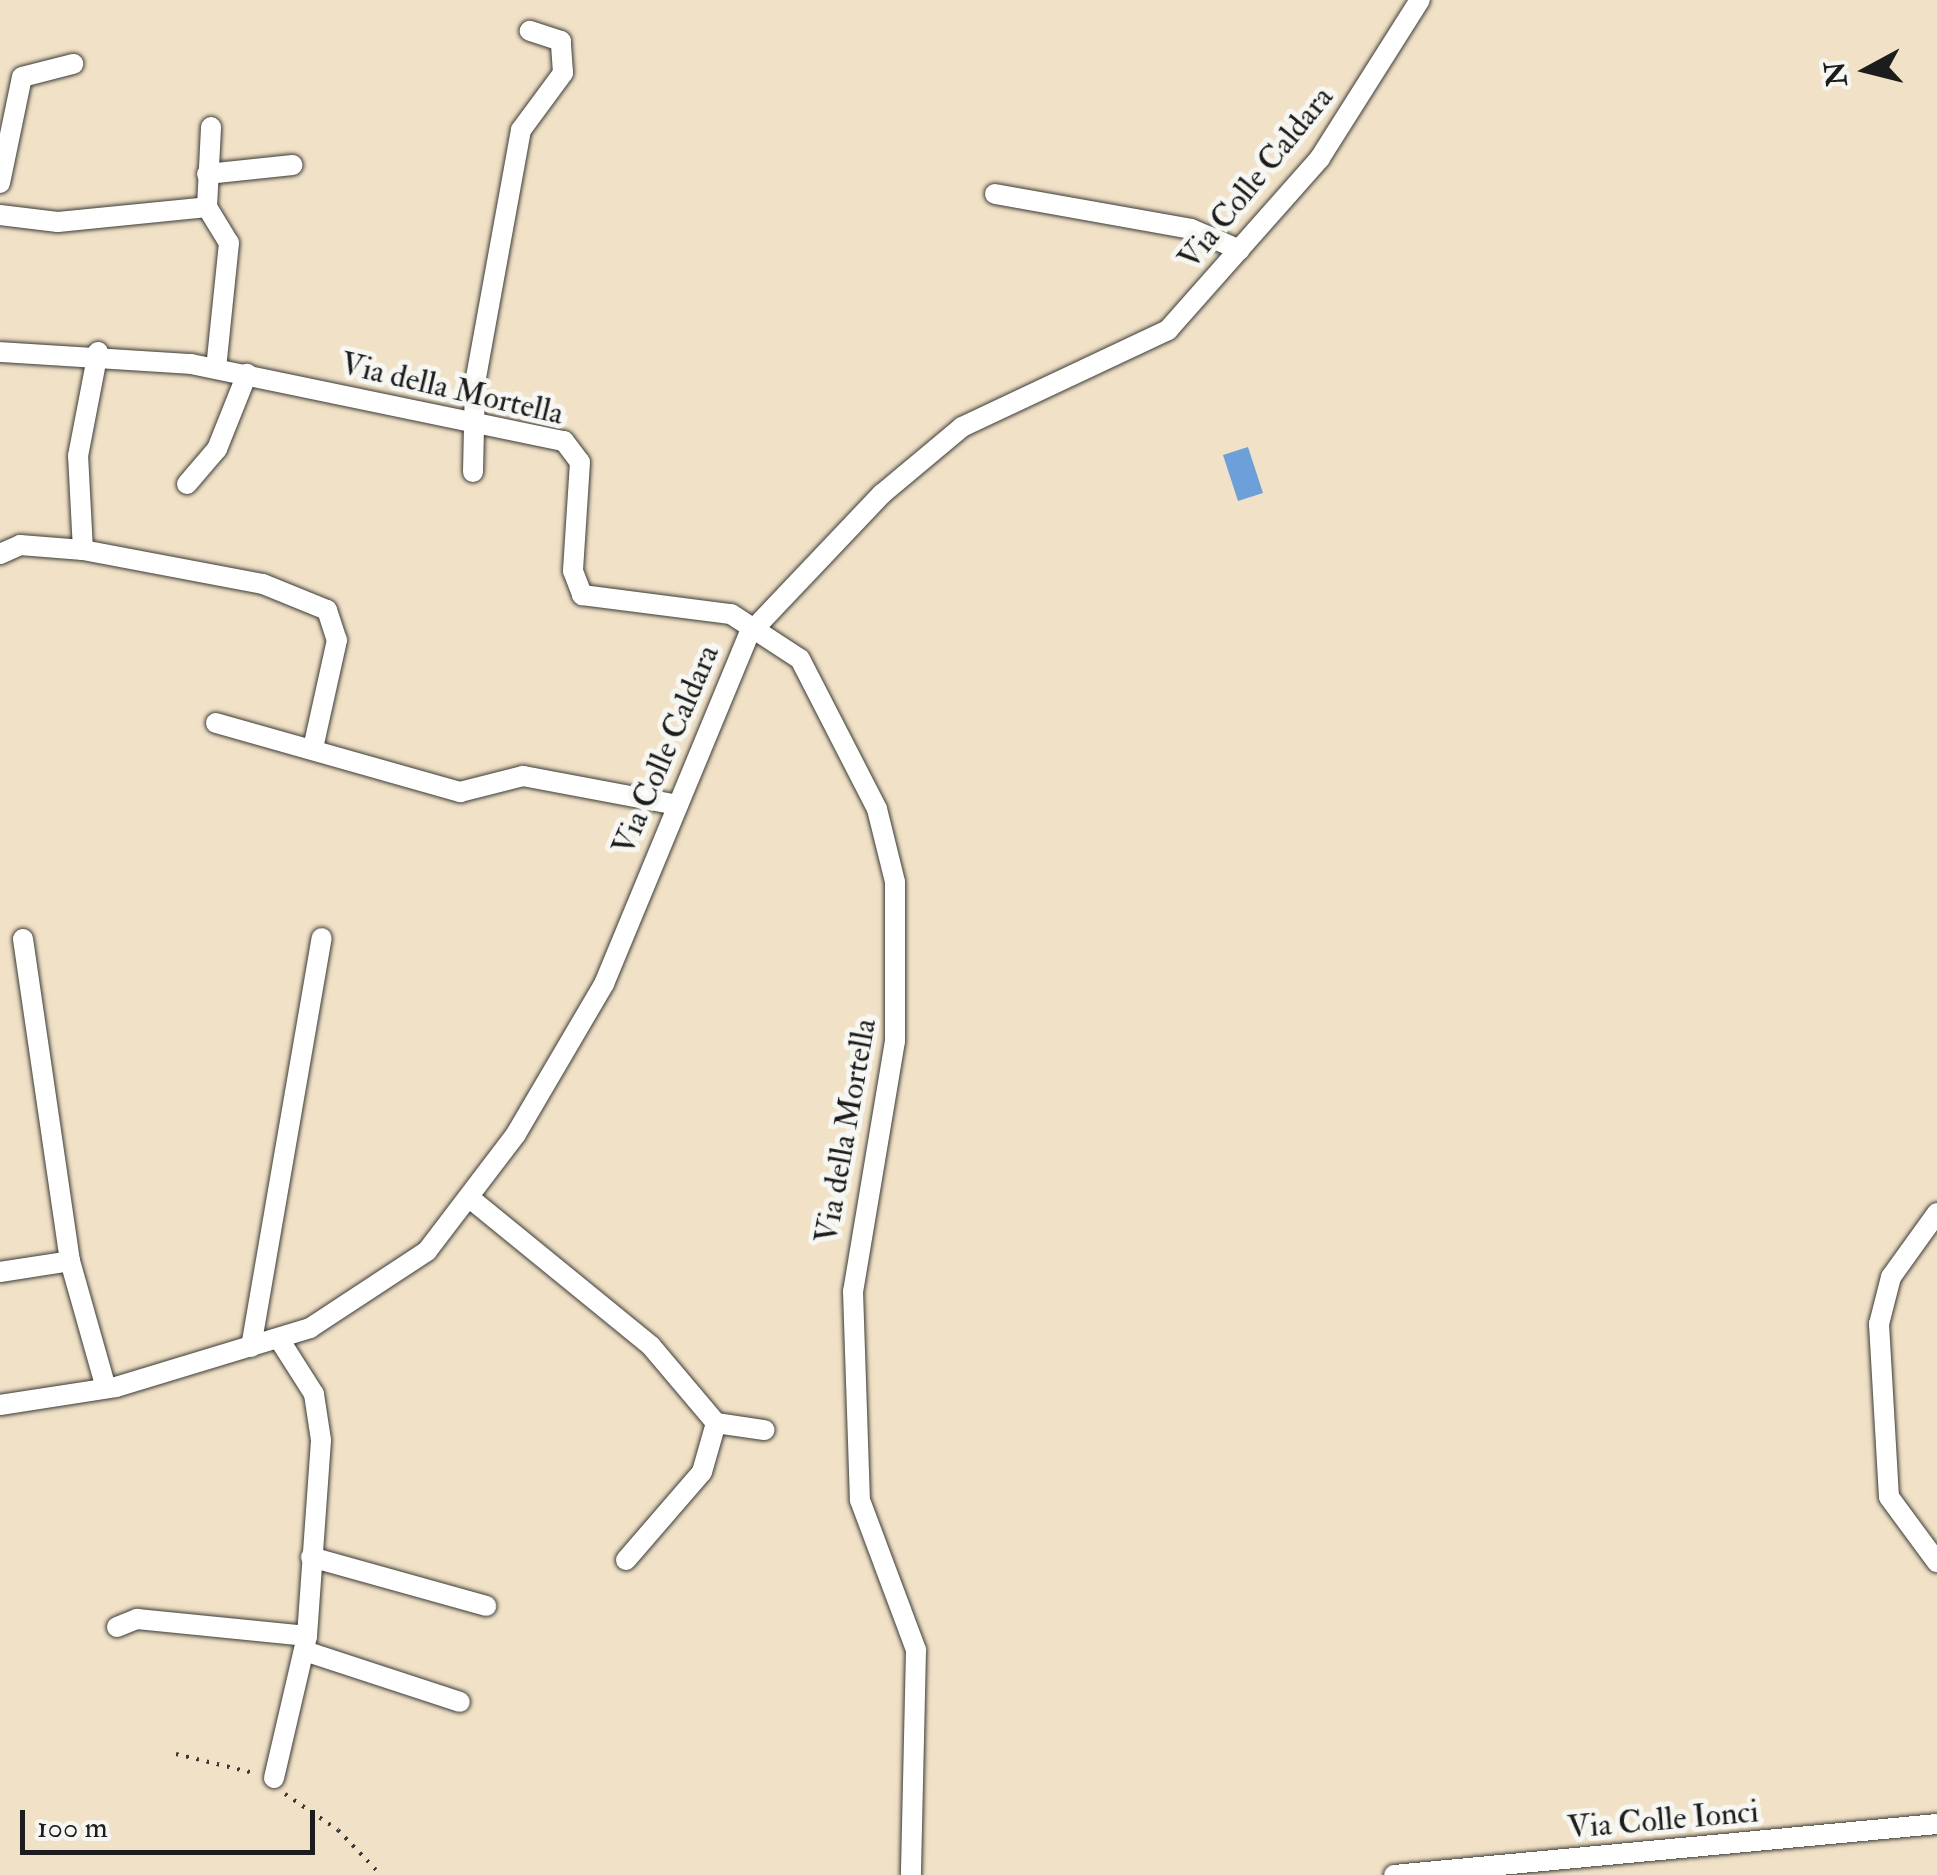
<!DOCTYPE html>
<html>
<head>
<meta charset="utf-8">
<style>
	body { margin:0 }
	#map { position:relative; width:1937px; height:1875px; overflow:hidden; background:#f1e2c7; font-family:"IM FELL Double Pica",serif }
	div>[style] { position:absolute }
	.water>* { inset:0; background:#6d9fd8 }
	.path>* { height:4px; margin-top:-2px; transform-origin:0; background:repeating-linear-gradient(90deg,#3c3a36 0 2.5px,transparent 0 10.5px) }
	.roads { filter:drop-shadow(0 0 2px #3c3a36) drop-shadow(0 0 2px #3c3a36) }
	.minor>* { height:20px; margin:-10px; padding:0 10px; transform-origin:10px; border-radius:10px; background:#fff }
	span { translate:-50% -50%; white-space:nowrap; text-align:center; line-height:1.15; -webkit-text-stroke:10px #f6f6f2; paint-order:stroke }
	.street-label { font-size:32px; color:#1c1c1c }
	.north { position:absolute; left:1817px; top:20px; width:100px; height:100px; -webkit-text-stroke:8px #f6f6f2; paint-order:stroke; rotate:263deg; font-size:28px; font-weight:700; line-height:40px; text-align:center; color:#1c1c1c }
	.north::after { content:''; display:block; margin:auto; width:35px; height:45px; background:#1c1c1c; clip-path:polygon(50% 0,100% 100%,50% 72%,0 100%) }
	.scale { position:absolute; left:20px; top:1810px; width:295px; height:45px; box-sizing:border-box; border:5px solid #1c1c1c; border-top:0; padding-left:12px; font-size:30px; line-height:35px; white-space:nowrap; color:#1c1c1c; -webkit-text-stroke:8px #f6f6f2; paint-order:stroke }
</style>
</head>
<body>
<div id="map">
	<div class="water">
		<i style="clip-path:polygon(1248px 447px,1263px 493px,1238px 501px,1223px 455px)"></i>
	</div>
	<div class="path">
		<i style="left:176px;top:1754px;width:80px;rotate:13.7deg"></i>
		<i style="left:285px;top:1794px;width:64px;rotate:34.2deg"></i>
		<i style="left:338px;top:1830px;width:62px;rotate:46.3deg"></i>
	</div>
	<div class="roads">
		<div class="minor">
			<i style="left:207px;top:174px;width:86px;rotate:-6deg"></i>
			<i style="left:0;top:183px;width:108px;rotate:-78.3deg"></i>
			<i style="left:22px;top:77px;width:53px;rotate:-14.3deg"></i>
			<i style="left:995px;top:194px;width:199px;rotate:10.1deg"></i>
			<i style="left:1191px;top:229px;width:53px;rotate:23.2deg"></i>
			<i style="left:207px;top:207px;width:80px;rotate:-87.1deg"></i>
			<i style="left:0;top:215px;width:58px;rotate:6.9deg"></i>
			<i style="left:58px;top:222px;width:150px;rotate:-5.7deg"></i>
			<i style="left:207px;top:207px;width:42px;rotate:58.6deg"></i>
			<i style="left:229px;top:243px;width:126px;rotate:95.9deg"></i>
			<i style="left:0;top:352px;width:191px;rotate:3.6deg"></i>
			<i style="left:191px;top:364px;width:381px;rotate:11.7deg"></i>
			<i style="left:564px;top:441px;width:26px;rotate:53deg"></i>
			<i style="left:580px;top:462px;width:109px;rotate:93.7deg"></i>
			<i style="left:573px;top:571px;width:26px;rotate:69deg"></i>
			<i style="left:582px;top:595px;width:150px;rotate:7.3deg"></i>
			<i style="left:731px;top:614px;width:82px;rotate:33.1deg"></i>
			<i style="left:800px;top:659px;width:169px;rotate:62.8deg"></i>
			<i style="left:877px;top:809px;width:75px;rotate:76.1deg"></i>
			<i style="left:895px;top:882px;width:159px;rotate:90deg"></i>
			<i style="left:895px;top:1041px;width:254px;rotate:99.5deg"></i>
			<i style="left:853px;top:1291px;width:209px;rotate:88.1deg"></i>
			<i style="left:860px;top:1500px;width:160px;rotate:69.5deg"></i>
			<i style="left:916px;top:1650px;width:225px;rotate:91.3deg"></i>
			<i style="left:473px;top:472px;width:89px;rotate:-88.7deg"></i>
			<i style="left:475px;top:383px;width:257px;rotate:-79.7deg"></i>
			<i style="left:521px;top:130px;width:71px;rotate:-53.6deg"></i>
			<i style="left:563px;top:73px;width:32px;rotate:-94deg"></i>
			<i style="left:561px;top:41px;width:33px;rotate:-162deg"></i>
			<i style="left:187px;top:484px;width:46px;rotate:-49.4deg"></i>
			<i style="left:217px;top:449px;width:81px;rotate:-68.2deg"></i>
			<i style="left:83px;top:550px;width:94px;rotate:-93deg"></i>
			<i style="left:78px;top:456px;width:106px;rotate:-79.1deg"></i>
			<i style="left:0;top:554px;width:22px;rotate:-24deg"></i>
			<i style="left:20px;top:545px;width:63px;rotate:4.5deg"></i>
			<i style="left:83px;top:550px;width:183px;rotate:10.7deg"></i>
			<i style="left:263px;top:584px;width:69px;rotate:22.1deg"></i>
			<i style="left:327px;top:610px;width:32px;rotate:72deg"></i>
			<i style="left:337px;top:640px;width:111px;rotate:102.5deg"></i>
			<i style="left:216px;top:723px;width:254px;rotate:15.8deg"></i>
			<i style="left:460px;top:792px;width:65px;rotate:-14.3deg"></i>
			<i style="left:523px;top:776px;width:152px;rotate:10.6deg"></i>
			<i style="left:23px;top:939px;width:325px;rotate:81.7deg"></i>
			<i style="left:471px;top:1199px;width:232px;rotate:39.2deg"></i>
			<i style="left:651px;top:1346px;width:101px;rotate:49.8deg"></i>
			<i style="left:716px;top:1423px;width:49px;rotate:8.3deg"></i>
			<i style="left:1937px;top:1213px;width:79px;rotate:125.7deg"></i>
			<i style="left:1891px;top:1277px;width:49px;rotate:104.3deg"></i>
			<i style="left:1879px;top:1324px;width:173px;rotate:86.7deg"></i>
			<i style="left:1889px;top:1497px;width:81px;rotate:53.6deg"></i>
			<i style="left:0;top:1272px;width:71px;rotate:-8.9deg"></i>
			<i style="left:70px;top:1261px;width:132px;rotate:74.2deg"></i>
			<i style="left:251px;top:1347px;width:415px;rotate:-80.2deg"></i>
			<i style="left:0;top:1405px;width:117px;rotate:-8.8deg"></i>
			<i style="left:116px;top:1387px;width:203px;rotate:-16.9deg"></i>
			<i style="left:310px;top:1328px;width:140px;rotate:-33.3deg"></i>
			<i style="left:427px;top:1251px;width:147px;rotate:-52.7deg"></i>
			<i style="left:516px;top:1134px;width:174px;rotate:-59.6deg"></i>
			<i style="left:604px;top:984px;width:379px;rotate:-67.5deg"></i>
			<i style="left:749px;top:634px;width:193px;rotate:-46.5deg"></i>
			<i style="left:882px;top:494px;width:104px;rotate:-39.9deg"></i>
			<i style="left:962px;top:427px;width:228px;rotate:-25.2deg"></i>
			<i style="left:1168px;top:330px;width:230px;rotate:-48.5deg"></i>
			<i style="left:1320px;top:158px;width:187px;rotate:-57.7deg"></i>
			<i style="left:311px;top:1557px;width:182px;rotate:15.6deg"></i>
			<i style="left:626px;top:1560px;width:116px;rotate:-49.2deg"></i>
			<i style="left:702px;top:1472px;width:51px;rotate:-74.1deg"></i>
			<i style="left:117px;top:1627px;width:22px;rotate:-22deg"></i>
			<i style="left:137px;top:1619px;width:171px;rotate:5.7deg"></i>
			<i style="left:305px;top:1651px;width:163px;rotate:18.2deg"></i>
			<i style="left:274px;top:1778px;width:146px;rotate:-76.9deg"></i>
			<i style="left:307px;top:1636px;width:196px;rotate:-85.9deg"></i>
			<i style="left:321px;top:1440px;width:47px;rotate:-98.7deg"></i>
			<i style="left:314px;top:1394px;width:65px;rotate:-122.5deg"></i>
			<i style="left:1394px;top:1875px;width:545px;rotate:-5.37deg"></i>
		</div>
	</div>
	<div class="street-label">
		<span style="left:1256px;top:178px;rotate:-51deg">Via Colle Caldara</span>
		<span style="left:452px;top:389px;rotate:13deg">Via della Mortella</span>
		<span style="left:666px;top:750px;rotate:-67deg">Via Colle Caldara</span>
		<span style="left:846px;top:1131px;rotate:-80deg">Via della Mortella</span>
		<span style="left:1663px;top:1820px;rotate:-5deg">Via Colle Ionci</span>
	</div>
	<div class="north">N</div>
	<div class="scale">100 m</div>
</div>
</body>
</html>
